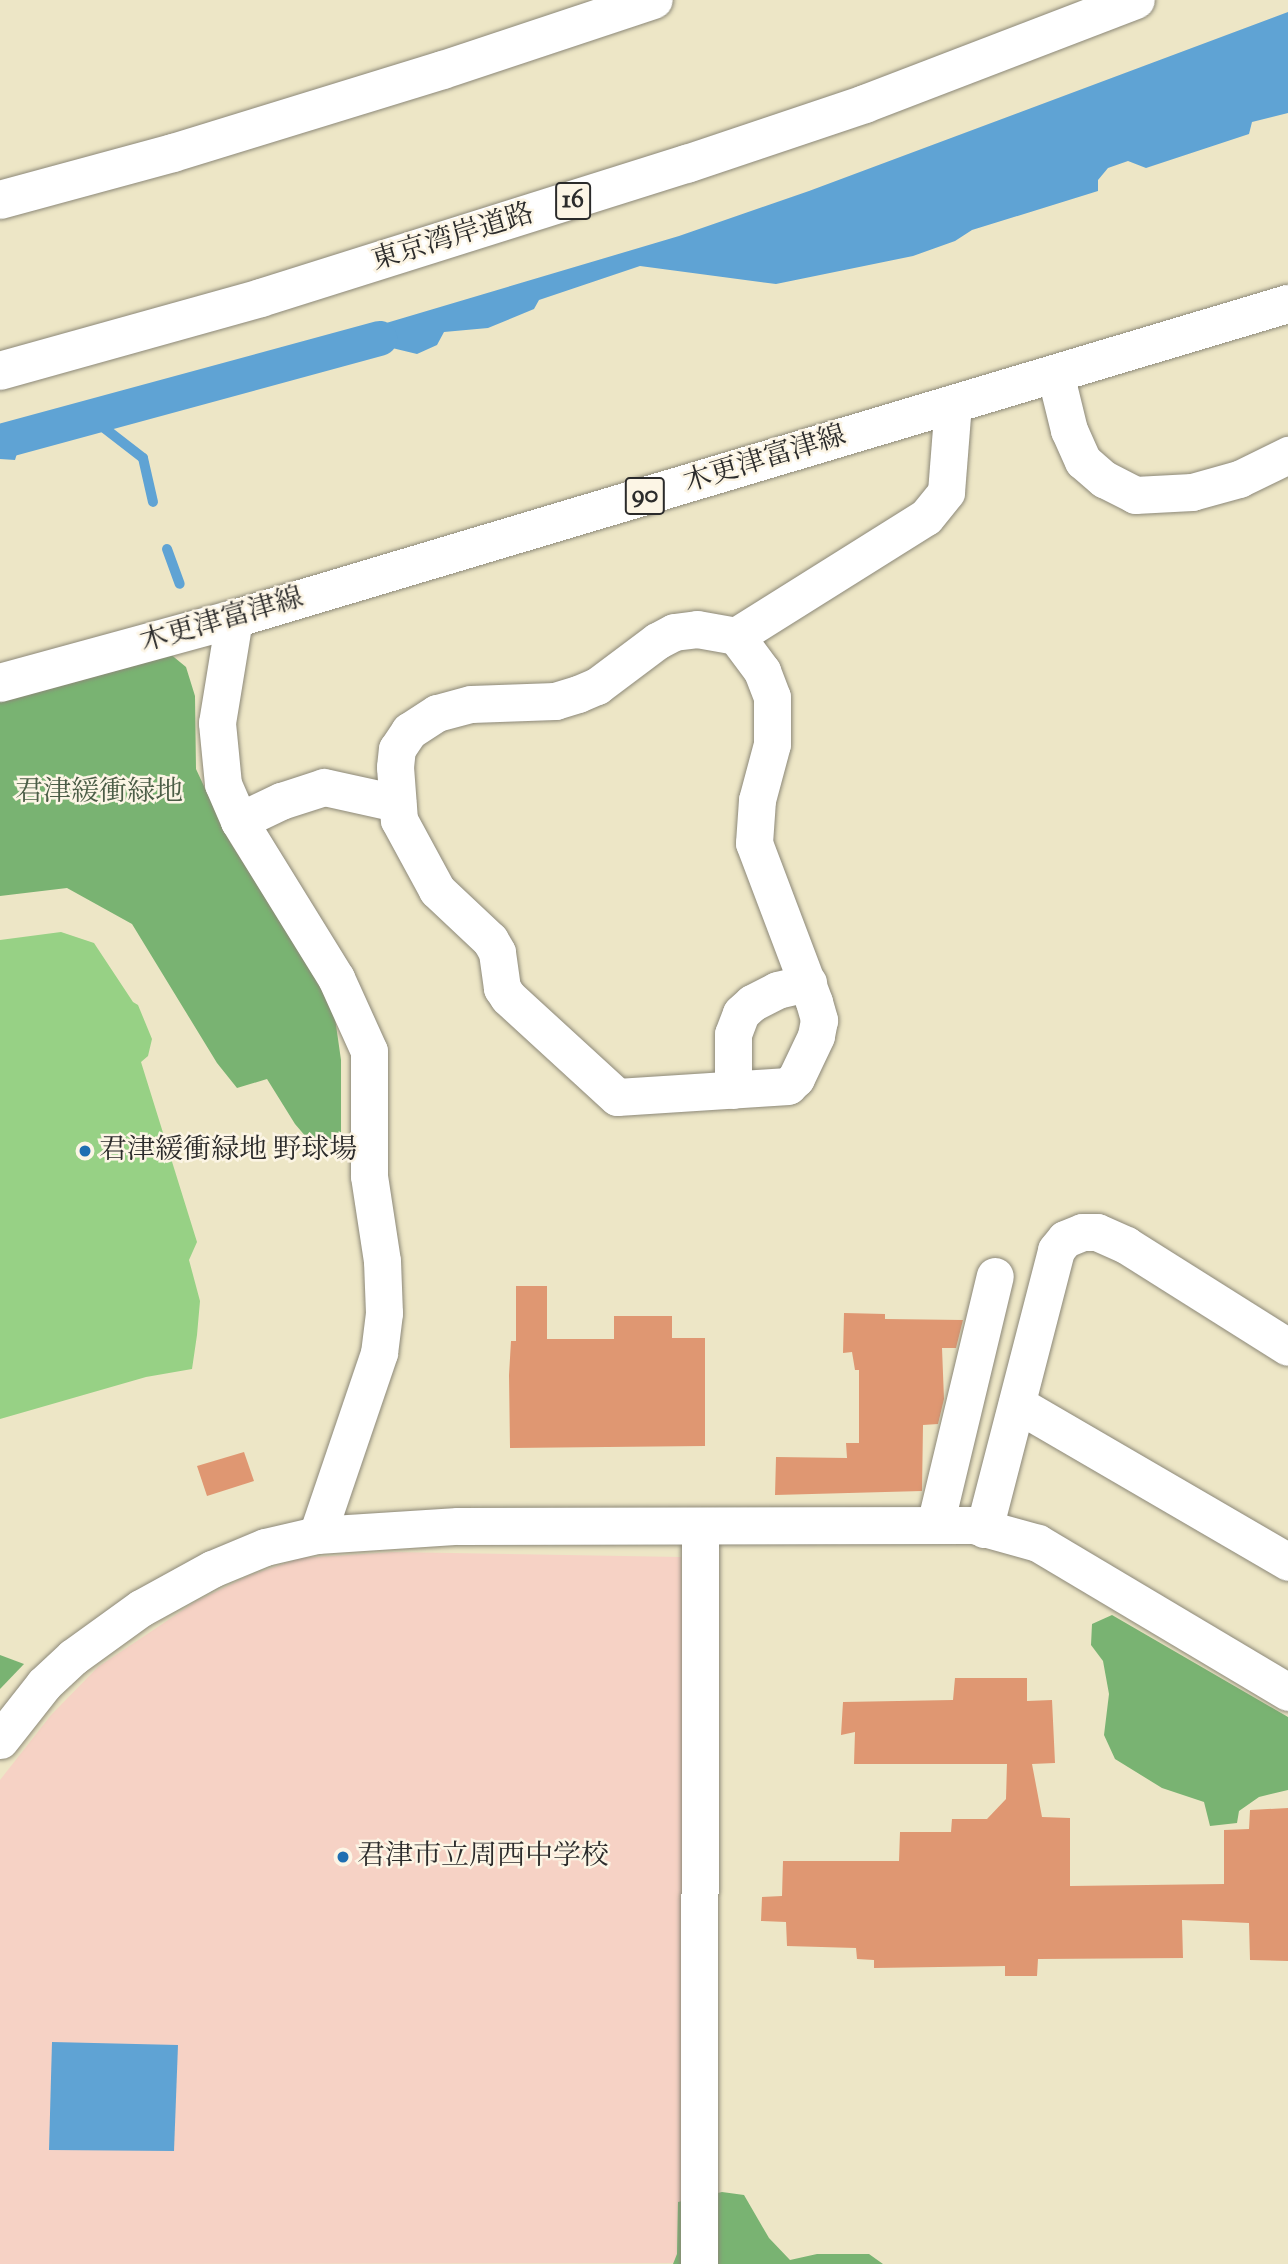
<!DOCTYPE html>
<html>
<head>
<meta charset="utf-8">
<style>
	body { margin:0 }
	#map { position:relative; width:1288px; height:2264px; overflow:hidden; background:#ede6c6; font-family:"Sorts Mill Goudy","Noto Serif JP",serif }
	div>[style] { position:absolute }
	.built>* { inset:0; background:#f6d2c5 }
	.green>* { inset:0; background:#97d185 }
	.forest>* { inset:0; background:#79b372 }
	.water>* { inset:0; background:#5fa3d4 }
	.stream>* { height:10px; margin:-5px; padding:0 5px; transform-origin:5px; border-radius:5px; background:#5fa3d4 }
	.canal>* { height:35px; margin:-17.5px; padding:0 17.5px; transform-origin:17.5px; border-radius:17.5px; background:#5fa3d4 }
	.building>* { inset:0; background:#df9772 }
	.roads { filter:drop-shadow(0 0 2px #8c8878) drop-shadow(0 0 2px #8c8878) }
	.minor>* { height:37px; margin:-18.5px; padding:0 18.5px; transform-origin:18.5px; border-radius:18.5px; background:#fff }
	.primary>* { height:38px; margin:-19px; padding:0 19px; transform-origin:19px; border-radius:19px; background:#fff }
	.trunk>* { height:38px; margin:-19px; padding:0 19px; transform-origin:19px; border-radius:19px; background:#fff }
	.dots>* { width:19px; height:19px; translate:-50% -50%; box-sizing:border-box; border:4px solid #fcf5e5; border-radius:50% }
	span { translate:-50% -50%; white-space:nowrap; text-align:center; line-height:1.15; -webkit-text-stroke:5px #fcf5e5; paint-order:stroke }
	.shield-label span { padding:2px 5px; background:#fcf5e5; border:2px solid; border-radius:5px; -webkit-text-stroke-width:0 }
	.shield-label { font-size:26px; color:#2b2b2b; font-weight:700 }
	.street-label { font-size:28px; color:#2b2b2b }
	.park-label { font-size:28px; color:#4b5d46 }
	.poi-label { font-size:28px; color:#2b2b2b }
	.left { translate:0 -50%; text-align:left }
</style>
</head>
<body>
<div id="map">
	<div class="built">
		<i style="clip-path:polygon(393px 1552px,681px 1557px,687px 1934px,685px 2263px,0 2264px,0 1780px,51px 1715px,98px 1667px,195px 1602px,248px 1576px,301px 1558px)"></i>
	</div>
	<div class="green">
		<i style="clip-path:polygon(61px 932px,94px 943px,133px 1002px,138px 1005px,152px 1039px,148px 1056px,141px 1062px,197px 1242px,189px 1260px,200px 1301px,197px 1335px,192px 1369px,146px 1377px,0 1419px,0 940px)"></i>
	</div>
	<div class="forest">
		<i style="clip-path:polygon(169px 653px,186px 667px,195px 696px,196px 769px,230px 842px,314px 973px,335px 1018px,341px 1060px,341px 1143px,313px 1145px,295px 1124px,267px 1079px,237px 1088px,217px 1063px,132px 924px,67px 888px,0 896px,0 700px)"></i>
		<i style="clip-path:polygon(1112px 1615px,1288px 1717px,1288px 1790px,1259px 1797px,1239px 1811px,1237px 1823px,1210px 1826px,1204px 1802px,1162px 1788px,1115px 1759px,1104px 1735px,1109px 1694px,1103px 1661px,1091px 1645px,1092px 1624px)"></i>
		<i style="clip-path:polygon(0 1655px,24px 1664px,0 1689px)"></i>
		<i style="clip-path:polygon(722px 2192px,744px 2195px,769px 2238px,790px 2260px,817px 2254px,869px 2254px,883px 2264px,673px 2264px,677px 2254px,678px 2202px)"></i>
	</div>
	<div class="water">
		<i style="clip-path:polygon(1288px 12px,1288px 113px,1252px 122px,1249px 134px,1146px 168px,1128px 161px,1108px 168px,1098px 180px,1098px 191px,972px 230px,955px 241px,913px 256px,776px 284px,640px 266px,539px 300px,534px 309px,488px 328px,444px 332px,437px 345px,417px 354px,388px 347px,336px 362px,329px 340px,679px 236px,809px 191px)"></i>
		<i style="clip-path:polygon(60px 425px,56px 438px,19px 447px,15px 460px,0 459px,0 441px)"></i>
		<i style="clip-path:polygon(52px 2042px,178px 2045px,174px 2151px,49px 2150px)"></i>
	</div>
	<div class="stream">
		<i style="left:90px;top:417px;width:67px;rotate:37.7deg"></i>
		<i style="left:143px;top:458px;width:45px;rotate:77.2deg"></i>
		<i style="left:167px;top:549px;width:37px;rotate:70deg"></i>
	</div>
	<div class="canal">
		<i style="left:0;top:441px;width:393px;rotate:-15.2deg"></i>
	</div>
	<div class="building">
		<i style="clip-path:polygon(516px 1286px,547px 1286px,547px 1339px,614px 1339px,614px 1316px,672px 1316px,672px 1338px,705px 1338px,705px 1446px,510px 1448px,509px 1375px,511px 1341px,516px 1341px)"></i>
		<i style="clip-path:polygon(844px 1313px,885px 1314px,885px 1319px,963px 1320px,956px 1348px,942px 1348px,944px 1399px,938px 1424px,923px 1425px,922px 1491px,775px 1495px,776px 1457px,847px 1458px,846px 1443px,859px 1443px,859px 1370px,855px 1370px,852px 1352px,843px 1353px)"></i>
		<i style="clip-path:polygon(244px 1452px,254px 1481px,207px 1496px,197px 1466px)"></i>
		<i style="clip-path:polygon(955px 1678px,1027px 1678px,1027px 1701px,1052px 1700px,1055px 1763px,1032px 1764px,1042px 1817px,1070px 1818px,1070px 1886px,1224px 1884px,1224px 1830px,1249px 1829px,1250px 1810px,1288px 1808px,1288px 1961px,1250px 1960px,1249px 1923px,1182px 1920px,1183px 1958px,1038px 1959px,1037px 1976px,1005px 1976px,1005px 1966px,874px 1968px,874px 1960px,857px 1959px,856px 1948px,787px 1946px,786px 1922px,761px 1921px,762px 1897px,782px 1896px,783px 1861px,899px 1861px,900px 1832px,951px 1832px,952px 1819px,987px 1819px,1006px 1799px,1007px 1764px,854px 1764px,855px 1732px,841px 1735px,843px 1702px,953px 1700px)"></i>
	</div>
	<div class="roads">
		<div class="minor">
			<i style="left:1055px;top:373px;width:59px;rotate:76.2deg"></i>
			<i style="left:1069px;top:430px;width:34px;rotate:66deg"></i>
			<i style="left:1083px;top:461px;width:28px;rotate:41deg"></i>
			<i style="left:1104px;top:479px;width:35px;rotate:27deg"></i>
			<i style="left:1135px;top:495px;width:57px;rotate:-3deg"></i>
			<i style="left:1192px;top:492px;width:49px;rotate:-15.5deg"></i>
			<i style="left:1239px;top:479px;width:55px;rotate:-26.1deg"></i>
			<i style="left:234px;top:619px;width:105px;rotate:99.3deg"></i>
			<i style="left:217px;top:723px;width:61px;rotate:84.4deg"></i>
			<i style="left:223px;top:784px;width:40px;rotate:66.6deg"></i>
			<i style="left:239px;top:821px;width:185px;rotate:58.3deg"></i>
			<i style="left:336px;top:978px;width:80px;rotate:65.7deg"></i>
			<i style="left:369px;top:1051px;width:125px;rotate:90deg"></i>
			<i style="left:369px;top:1176px;width:86px;rotate:81.3deg"></i>
			<i style="left:382px;top:1261px;width:52px;rotate:87.8deg"></i>
			<i style="left:384px;top:1313px;width:40px;rotate:97.1deg"></i>
			<i style="left:379px;top:1353px;width:192px;rotate:108.8deg"></i>
			<i style="left:697px;top:629px;width:40px;rotate:10deg"></i>
			<i style="left:736px;top:636px;width:44px;rotate:53.4deg"></i>
			<i style="left:762px;top:671px;width:28px;rotate:69deg"></i>
			<i style="left:772px;top:697px;width:47px;rotate:90deg"></i>
			<i style="left:772px;top:744px;width:58px;rotate:105deg"></i>
			<i style="left:757px;top:800px;width:43px;rotate:94deg"></i>
			<i style="left:754px;top:843px;width:170px;rotate:69.3deg"></i>
			<i style="left:814px;top:1002px;width:19px;rotate:74deg"></i>
			<i style="left:819px;top:1020px;width:16px;rotate:101deg"></i>
			<i style="left:816px;top:1036px;width:47px;rotate:115.5deg"></i>
			<i style="left:796px;top:1078px;width:11px;rotate:135deg"></i>
			<i style="left:788px;top:1086px;width:171px;rotate:176.3deg"></i>
			<i style="left:617px;top:1097px;width:148px;rotate:-137.5deg"></i>
			<i style="left:508px;top:997px;width:11px;rotate:-124deg"></i>
			<i style="left:502px;top:988px;width:36px;rotate:-98deg"></i>
			<i style="left:497px;top:952px;width:14px;rotate:-120deg"></i>
			<i style="left:490px;top:940px;width:73px;rotate:-136.7deg"></i>
			<i style="left:437px;top:890px;width:80px;rotate:-118.5deg"></i>
			<i style="left:399px;top:820px;width:53px;rotate:-94.3deg"></i>
			<i style="left:395px;top:767px;width:18px;rotate:-84deg"></i>
			<i style="left:397px;top:749px;width:22px;rotate:-56deg"></i>
			<i style="left:409px;top:731px;width:33px;rotate:-33deg"></i>
			<i style="left:437px;top:713px;width:35px;rotate:-15deg"></i>
			<i style="left:471px;top:704px;width:84px;rotate:-2deg"></i>
			<i style="left:555px;top:701px;width:24px;rotate:-17deg"></i>
			<i style="left:578px;top:694px;width:21px;rotate:-23deg"></i>
			<i style="left:597px;top:686px;width:75px;rotate:-36.9deg"></i>
			<i style="left:657px;top:641px;width:19px;rotate:-28deg"></i>
			<i style="left:674px;top:632px;width:23px;rotate:-7deg"></i>
			<i style="left:736px;top:636px;width:224px;rotate:-32.1deg"></i>
			<i style="left:926px;top:517px;width:32px;rotate:-51deg"></i>
			<i style="left:946px;top:492px;width:89px;rotate:-85.5deg"></i>
			<i style="left:239px;top:821px;width:47px;rotate:-25.5deg"></i>
			<i style="left:281px;top:801px;width:45px;rotate:-18deg"></i>
			<i style="left:324px;top:787px;width:75px;rotate:12.4deg"></i>
			<i style="left:733px;top:1090px;width:56px;rotate:-90deg"></i>
			<i style="left:733px;top:1034px;width:22px;rotate:-69deg"></i>
			<i style="left:741px;top:1013px;width:15px;rotate:-42deg"></i>
			<i style="left:752px;top:1003px;width:28px;rotate:-27deg"></i>
			<i style="left:777px;top:990px;width:32px;rotate:-13deg"></i>
			<i style="left:1017px;top:1404px;width:314px;rotate:30.2deg"></i>
			<i style="left:935px;top:1525px;width:256px;rotate:-76.5deg"></i>
			<i style="left:984px;top:1529px;width:288px;rotate:-75.5deg"></i>
			<i style="left:1056px;top:1250px;width:14px;rotate:-51deg"></i>
			<i style="left:1065px;top:1239px;width:18px;rotate:-22deg"></i>
			<i style="left:1082px;top:1232px;width:15px"></i>
			<i style="left:1097px;top:1232px;width:32px;rotate:24deg"></i>
			<i style="left:1126px;top:1245px;width:191px;rotate:32.2deg"></i>
			<i style="left:0;top:1740px;width:71px;rotate:-51.8deg"></i>
			<i style="left:44px;top:1684px;width:40px;rotate:-43deg"></i>
			<i style="left:73px;top:1657px;width:84px;rotate:-35.8deg"></i>
			<i style="left:141px;top:1608px;width:81px;rotate:-28.8deg"></i>
			<i style="left:212px;top:1569px;width:57px;rotate:-22.5deg"></i>
			<i style="left:265px;top:1547px;width:53px;rotate:-13deg"></i>
			<i style="left:317px;top:1535px;width:141px;rotate:-3.7deg"></i>
			<i style="left:458px;top:1526px;width:515px;rotate:-0.11deg"></i>
			<i style="left:973px;top:1525px;width:67px;rotate:15.5deg"></i>
			<i style="left:1038px;top:1543px;width:291px;rotate:30.8deg"></i>
			<i style="left:699px;top:2264px;width:738px;rotate:-89.92deg"></i>
		</div>
		<div class="primary">
			<i style="left:0;top:683px;width:243px;rotate:-15.3deg"></i>
			<i style="left:234px;top:619px;width:1100px;rotate:-16.64deg"></i>
		</div>
		<div class="trunk">
			<i style="left:0;top:200px;width:179px;rotate:-15.2deg"></i>
			<i style="left:173px;top:153px;width:282px;rotate:-17.1deg"></i>
			<i style="left:443px;top:70px;width:222px;rotate:-18.4deg"></i>
			<i style="left:0;top:371px;width:271px;rotate:-15.6deg"></i>
			<i style="left:261px;top:298px;width:447px;rotate:-17.5deg"></i>
			<i style="left:687px;top:164px;width:188px;rotate:-18.6deg"></i>
			<i style="left:865px;top:104px;width:290px;rotate:-21deg"></i>
		</div>
	</div>
	<div class="dots">
		<i style="left:85px;top:1151px;background:#1f6fb2"></i>
		<i style="left:343px;top:1857px;background:#1f6fb2"></i>
	</div>
	<div class="shield-label">
		<span style="left:573px;top:201px">16</span>
		<span style="left:645px;top:496px">90</span>
	</div>
	<div class="street-label">
		<span style="left:453px;top:238px;rotate:-17deg">東京湾岸道路</span>
		<span style="left:765px;top:460px;rotate:-17deg">木更津富津線</span>
		<span style="left:222px;top:621px;rotate:-16deg">木更津富津線</span>
	</div>
	<div class="park-label">
		<span style="left:99px;top:793px">君津緩衝緑地</span>
	</div>
	<div class="poi-label">
		<span class="left" style="left:99px;top:1151px">君津緩衝緑地 野球場</span>
		<span class="left" style="left:357px;top:1857px">君津市立周西中学校</span>
	</div>
</div>
</body>
</html>
